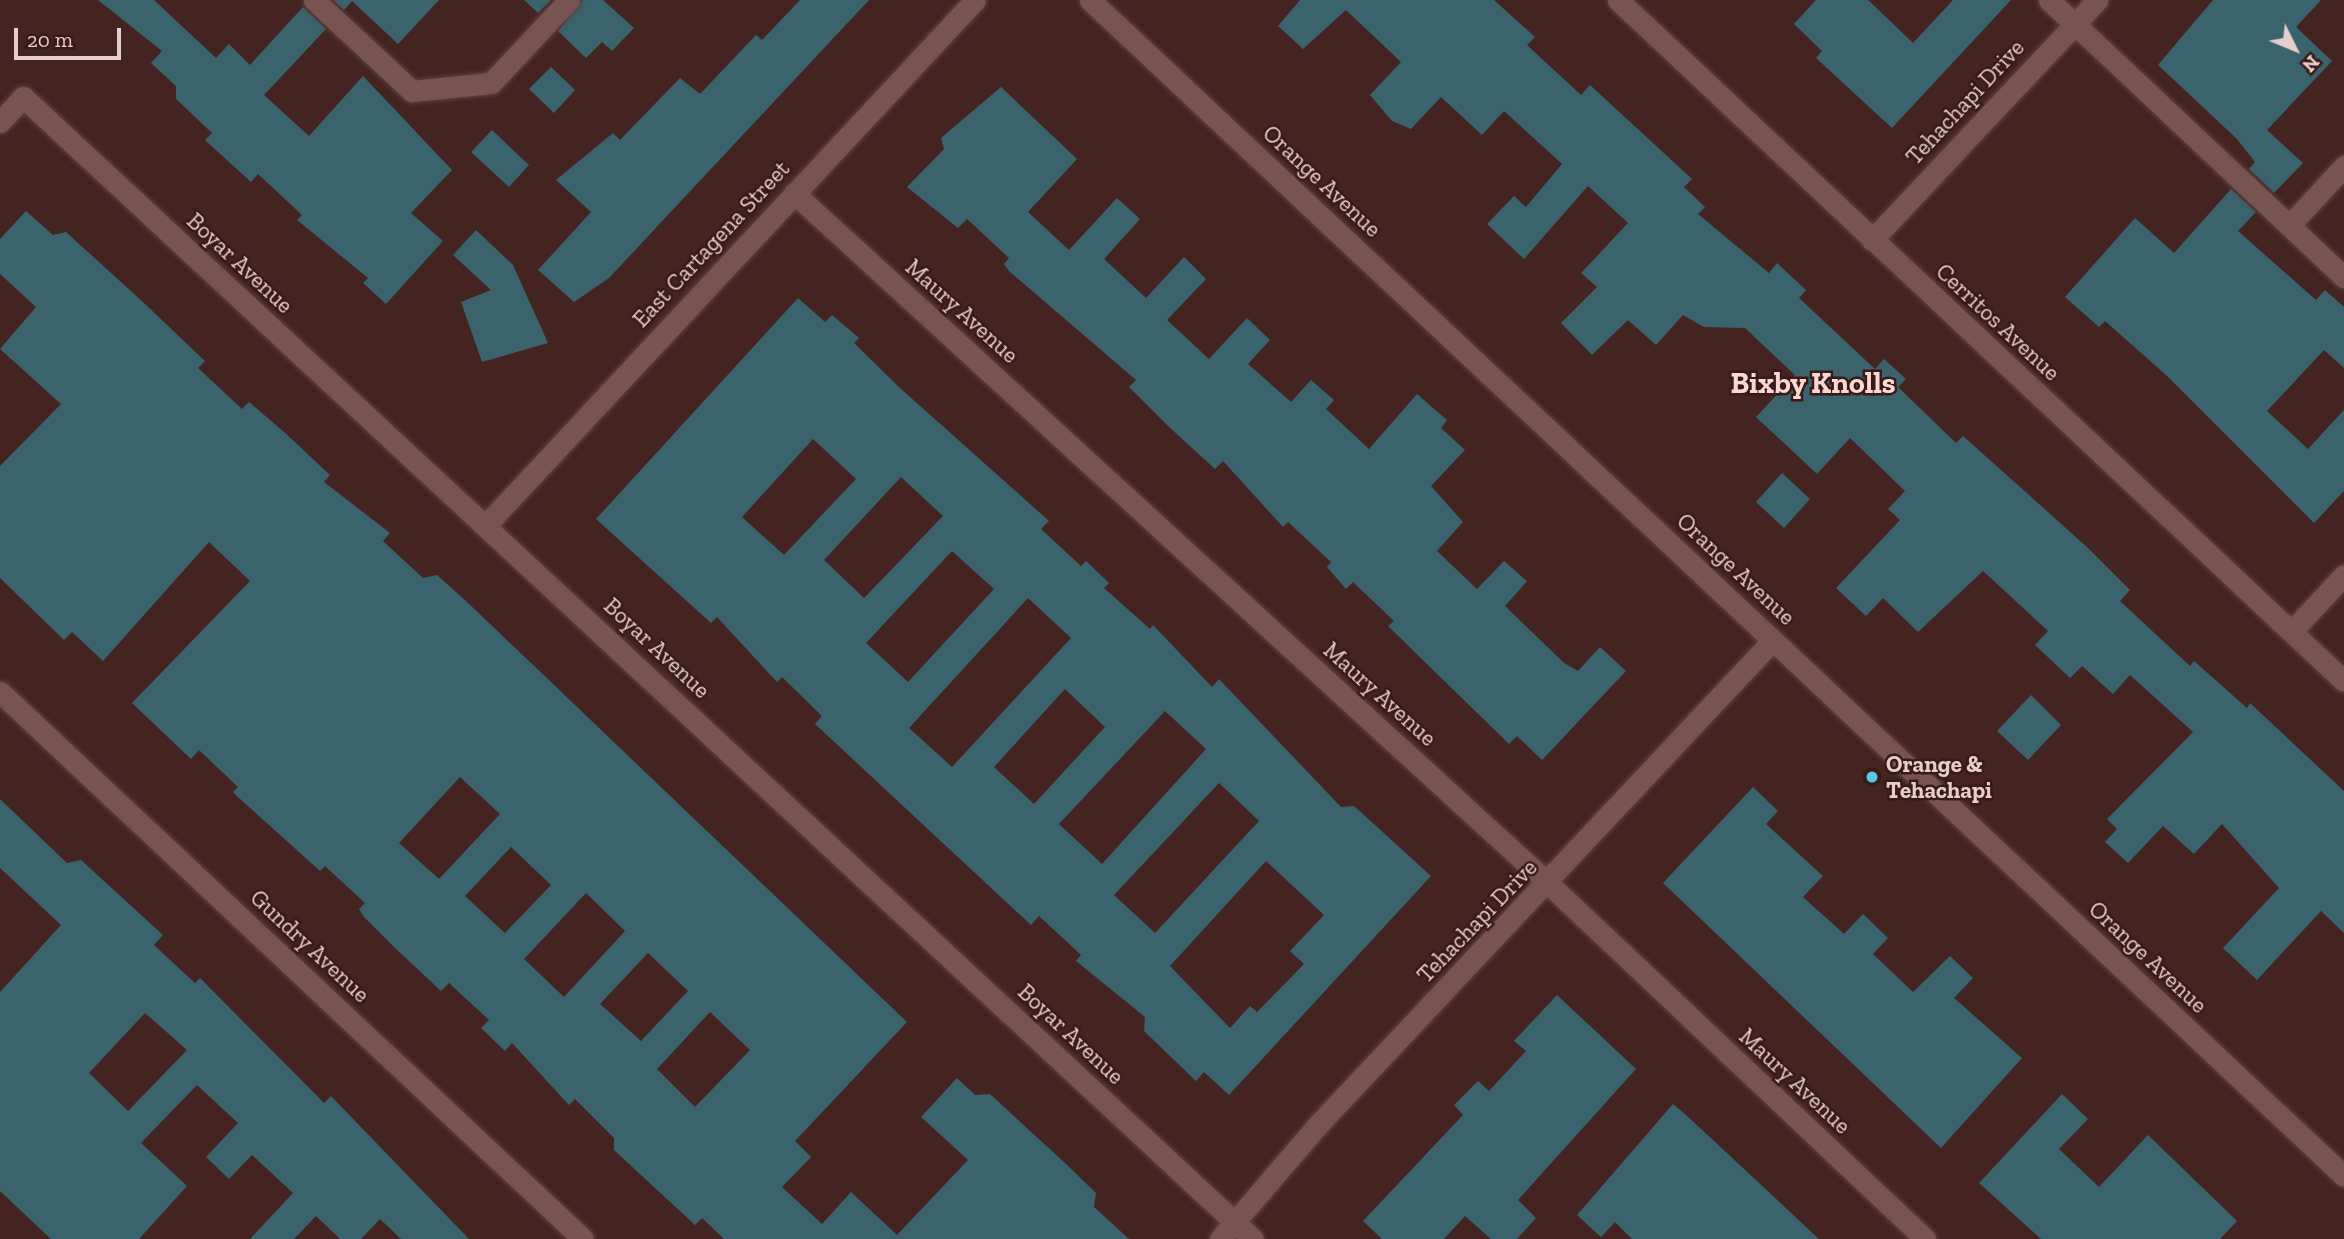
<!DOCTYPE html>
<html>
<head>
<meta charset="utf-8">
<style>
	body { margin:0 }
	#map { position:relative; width:2344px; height:1239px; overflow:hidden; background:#442421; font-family:"Zilla Slab",serif }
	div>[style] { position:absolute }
	.building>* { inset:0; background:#3a636e }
	.roads { filter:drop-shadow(0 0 2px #5d4340) drop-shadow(0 0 2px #5d4340) }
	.minor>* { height:21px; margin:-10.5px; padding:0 10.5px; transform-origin:10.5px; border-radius:10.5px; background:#785450 }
	.dots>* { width:19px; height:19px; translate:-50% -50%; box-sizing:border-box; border:4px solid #391a18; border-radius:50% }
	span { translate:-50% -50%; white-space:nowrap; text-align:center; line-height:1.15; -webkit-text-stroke:5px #391a18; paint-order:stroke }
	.street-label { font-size:23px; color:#e4cfcc }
	.poi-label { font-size:23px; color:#e4cfcc; font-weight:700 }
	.left { translate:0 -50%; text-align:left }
	.district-label { font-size:30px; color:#fbd8d4; font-weight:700 }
	.north { position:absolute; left:2260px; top:14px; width:70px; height:70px; -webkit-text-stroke:5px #391a18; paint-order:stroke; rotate:133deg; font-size:19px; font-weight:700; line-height:28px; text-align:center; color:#e4cfcc }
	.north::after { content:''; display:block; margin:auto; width:24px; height:32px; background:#e4cfcc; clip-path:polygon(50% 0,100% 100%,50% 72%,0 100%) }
	.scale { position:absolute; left:14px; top:28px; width:107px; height:32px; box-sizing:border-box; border:4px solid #e4cfcc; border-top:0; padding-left:9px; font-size:21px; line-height:24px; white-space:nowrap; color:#e4cfcc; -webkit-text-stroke:5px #391a18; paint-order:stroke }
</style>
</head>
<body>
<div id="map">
	<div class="building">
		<i style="clip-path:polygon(98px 0,154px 0,216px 58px,229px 44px,250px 65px,303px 7px,326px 29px,264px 95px,309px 136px,363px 76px,452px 170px,411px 213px,443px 241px,386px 304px,363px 283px,368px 278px,297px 220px,302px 215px,258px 174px,251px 182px,205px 140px,212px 133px,176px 99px,176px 86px,151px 63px,162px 51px)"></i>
		<i style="clip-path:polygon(333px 0,439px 0,398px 44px,352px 1px,344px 10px)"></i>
		<i style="clip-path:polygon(524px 0,551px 0,538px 13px)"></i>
		<i style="clip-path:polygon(582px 0,603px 0,634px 28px,612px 51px,602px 42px,586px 58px,558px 31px)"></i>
		<i style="clip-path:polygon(800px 0,869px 0,609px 278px,574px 302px,538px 270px,591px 212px,556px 180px,613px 133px,620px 140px,680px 78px,700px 94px,756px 35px,762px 40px)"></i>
		<i style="clip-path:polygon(1300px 0,1494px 0,1535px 37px,1527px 45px,1581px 95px,1590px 85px,1692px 179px,1684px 187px,1705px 207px,1698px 214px,1769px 273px,1777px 263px,1806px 290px,1799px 298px,1875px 369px,1884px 359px,1906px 379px,1898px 387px,1956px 443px,1963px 436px,2087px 547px,2130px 590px,2120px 601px,2190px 666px,2194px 661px,2247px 708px,2250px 703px,2344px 791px,2344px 933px,2321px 911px,2257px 980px,2223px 948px,2279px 888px,2222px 824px,2194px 854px,2163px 826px,2128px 863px,2105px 842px,2117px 829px,2107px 819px,2193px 732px,2130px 675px,2113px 694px,2082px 666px,2070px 678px,2035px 645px,2048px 631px,1983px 571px,1918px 632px,1883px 598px,1866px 616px,1836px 588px,1900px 520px,1888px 509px,1905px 491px,1850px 438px,1817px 474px,1756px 417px,1795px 375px,1745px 328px,1704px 327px,1683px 315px,1656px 345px,1628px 320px,1592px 355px,1561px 323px,1597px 287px,1581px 273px,1628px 223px,1588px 186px,1524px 259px,1487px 224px,1514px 196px,1526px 207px,1562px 164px,1504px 111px,1482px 135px,1441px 97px,1411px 129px,1392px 121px,1370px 95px,1401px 62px,1346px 10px,1303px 49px,1278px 26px)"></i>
		<i style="clip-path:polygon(1816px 0,1868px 0,1913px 43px,1953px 0,2011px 0,1892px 128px,1816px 58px,1822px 51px,1794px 24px)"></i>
		<i style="clip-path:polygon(2213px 0,2321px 0,2296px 27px,2332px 61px,2267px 130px,2303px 163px,2274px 193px,2249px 169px,2255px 162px,2237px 139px,2158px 65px)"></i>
		<i style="clip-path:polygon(551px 67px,575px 90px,554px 113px,529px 89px)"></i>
		<i style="clip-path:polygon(1001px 87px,1077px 159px,1028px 212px,1069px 250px,1117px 198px,1140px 219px,1104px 259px,1146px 298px,1184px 257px,1206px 279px,1167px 320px,1209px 359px,1247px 318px,1270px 340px,1248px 364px,1291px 402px,1311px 380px,1334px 400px,1326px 409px,1369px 449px,1417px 394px,1447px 420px,1441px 428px,1465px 450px,1431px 486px,1463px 522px,1437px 551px,1477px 589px,1504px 561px,1527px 581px,1505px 606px,1564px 663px,1578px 671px,1600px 647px,1626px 671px,1542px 760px,1517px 736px,1509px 744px,1388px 626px,1394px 621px,1353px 582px,1346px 589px,1327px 567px,1331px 562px,1288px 522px,1283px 527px,1223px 461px,1215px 469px,1168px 426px,1129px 387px,1136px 380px,1009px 271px,1004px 264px,1009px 258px,967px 219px,958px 228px,907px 187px,944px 149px,941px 138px)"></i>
		<i style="clip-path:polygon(492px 130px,529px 165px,509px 187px,471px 152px)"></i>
		<i style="clip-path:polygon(2231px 189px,2256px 212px,2238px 231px,2316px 300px,2325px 290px,2344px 307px,2344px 368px,2324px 350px,2267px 411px,2308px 449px,2344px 410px,2344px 491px,2314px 523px,2166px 375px,2105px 321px,2099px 327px,2065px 297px,2135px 218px,2174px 253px)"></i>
		<i style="clip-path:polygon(evenodd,26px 211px,53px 235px,66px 232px,144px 303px,205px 361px,198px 368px,242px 409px,249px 402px,283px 431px,330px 475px,324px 482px,390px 533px,383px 541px,423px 578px,437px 575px,466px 601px,907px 1022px,795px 1141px,811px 1157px,782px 1187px,822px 1224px,851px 1192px,897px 1235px,968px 1160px,921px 1117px,957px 1078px,975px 1095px,990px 1094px,1066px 1164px,1096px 1193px,1094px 1207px,1129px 1239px,724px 1239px,702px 1218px,695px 1225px,614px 1150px,614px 1138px,575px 1099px,569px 1105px,512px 1043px,505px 1051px,481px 1028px,489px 1020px,449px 983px,441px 991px,394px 947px,364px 917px,359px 909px,365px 903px,325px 866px,320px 871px,239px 798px,233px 792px,238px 787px,199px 750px,191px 759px,132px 703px,250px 581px,209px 542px,103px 661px,72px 632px,64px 640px,0 578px,0 466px,61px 404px,0 349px,36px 307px,0 274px,0 239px,26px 211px,460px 777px,500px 814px,439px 879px,399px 843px,460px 777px,26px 211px,511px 847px,551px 885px,505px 933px,465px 896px,511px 847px,26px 211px,586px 893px,625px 931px,564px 997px,524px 959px,586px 893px,26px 211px,648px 953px,688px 991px,641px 1041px,600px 1004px,648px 953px,26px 211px,710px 1012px,750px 1050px,695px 1107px,657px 1069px,710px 1012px)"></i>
		<i style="clip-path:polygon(476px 230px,513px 265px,548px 343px,482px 362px,461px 302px,491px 290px,453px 255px)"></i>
		<i style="clip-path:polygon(evenodd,798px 298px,825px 322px,832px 315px,859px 338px,854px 343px,900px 388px,1049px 521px,1041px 529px,1081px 566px,1086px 561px,1109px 583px,1104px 588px,1150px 629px,1153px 625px,1212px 687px,1219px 679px,1341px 807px,1354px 806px,1431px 876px,1229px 1095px,1204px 1072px,1196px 1081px,1144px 1031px,1145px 1017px,1076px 961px,1081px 955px,1039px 916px,1031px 925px,815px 724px,822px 716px,782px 677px,777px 682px,717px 617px,711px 623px,596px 519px,798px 298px,813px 439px,856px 479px,784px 555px,742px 517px,813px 439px,798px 298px,901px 477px,943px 516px,864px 598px,824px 560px,901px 477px,798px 298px,952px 551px,994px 589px,908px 682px,866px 643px,952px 551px,798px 298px,1028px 598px,1071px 638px,952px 767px,909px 728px,1028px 598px,798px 298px,1065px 689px,1105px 727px,1034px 804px,994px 767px,1065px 689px,798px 298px,1165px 711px,1206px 749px,1102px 864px,1059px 824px,1165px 711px,798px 298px,1219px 783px,1259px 821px,1155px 933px,1114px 895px,1219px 783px,798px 298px,1266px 861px,1324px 915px,1290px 951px,1304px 964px,1257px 1012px,1250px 1006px,1230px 1028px,1170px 966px,1266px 861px)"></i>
		<i style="clip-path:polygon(1782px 473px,1810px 499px,1784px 528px,1756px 502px)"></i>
		<i style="clip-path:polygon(2031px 695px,2061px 725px,2028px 760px,1997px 731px)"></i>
		<i style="clip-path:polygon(1753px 787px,1778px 811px,1766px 824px,1823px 876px,1803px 897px,1844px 934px,1863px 914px,1888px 938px,1873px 954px,1913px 992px,1950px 956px,1973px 978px,1954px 998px,2022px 1058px,1941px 1148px,1663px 883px)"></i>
		<i style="clip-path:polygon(evenodd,0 799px,67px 863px,81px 860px,163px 935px,154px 945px,195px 983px,200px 978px,324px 1103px,331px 1096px,469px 1239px,401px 1239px,380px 1219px,361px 1239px,340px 1239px,316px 1216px,294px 1239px,250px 1239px,293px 1193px,252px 1155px,229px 1179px,206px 1157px,238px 1123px,197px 1085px,141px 1143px,187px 1186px,139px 1239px,51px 1239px,0 1191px,0 992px,61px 925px,0 868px,0 799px,145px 1013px,187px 1050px,128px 1111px,89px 1073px,145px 1013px)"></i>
		<i style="clip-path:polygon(1557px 995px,1636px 1069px,1518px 1200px,1536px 1218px,1517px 1239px,1491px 1239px,1465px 1216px,1444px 1239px,1382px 1239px,1363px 1221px,1463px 1115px,1454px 1105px,1478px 1081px,1489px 1091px,1526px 1051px,1514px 1041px)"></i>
		<i style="clip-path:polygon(2062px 1094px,2088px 1119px,2059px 1149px,2099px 1187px,2148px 1135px,2237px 1221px,2220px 1239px,2041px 1239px,1979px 1183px)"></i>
		<i style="clip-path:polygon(1673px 1104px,1685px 1114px,1819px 1239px,1632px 1239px,1615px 1222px,1601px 1237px,1577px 1215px)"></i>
	</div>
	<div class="roads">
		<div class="minor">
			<i style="left:314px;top:0;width:134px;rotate:42.9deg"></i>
			<i style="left:412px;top:91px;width:79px;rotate:-5.8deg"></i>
			<i style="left:491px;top:83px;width:114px;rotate:-46.8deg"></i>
			<i style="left:1090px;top:0;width:1719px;rotate:43.16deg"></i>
			<i style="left:1618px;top:0;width:995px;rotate:43.17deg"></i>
			<i style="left:2049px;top:0;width:405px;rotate:43.2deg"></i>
			<i style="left:0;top:122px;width:34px;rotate:-47deg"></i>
			<i style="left:23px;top:97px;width:1678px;rotate:42.88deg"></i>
			<i style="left:794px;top:193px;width:1023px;rotate:42.47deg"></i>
			<i style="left:1549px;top:884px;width:517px;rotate:43.35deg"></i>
			<i style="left:2290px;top:225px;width:80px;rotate:-47.5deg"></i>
			<i style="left:1872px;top:240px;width:329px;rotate:-46.8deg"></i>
			<i style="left:486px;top:525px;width:717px;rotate:-47.03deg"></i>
			<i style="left:2292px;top:631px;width:76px;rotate:-47.1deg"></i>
			<i style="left:0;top:692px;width:799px;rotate:43.18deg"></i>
			<i style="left:1220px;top:1239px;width:146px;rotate:-49.4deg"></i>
			<i style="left:1315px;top:1128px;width:669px;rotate:-46.82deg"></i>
		</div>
	</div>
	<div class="dots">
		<i style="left:1872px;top:777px;background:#58c8e4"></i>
	</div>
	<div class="street-label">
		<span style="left:1965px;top:102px;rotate:-47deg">Tehachapi Drive</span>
		<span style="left:1322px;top:181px;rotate:43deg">Orange Avenue</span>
		<span style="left:711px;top:244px;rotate:-47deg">East Cartagena Street</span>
		<span style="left:240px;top:263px;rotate:43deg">Boyar Avenue</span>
		<span style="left:962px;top:311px;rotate:42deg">Maury Avenue</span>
		<span style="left:1998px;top:322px;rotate:43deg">Cerritos Avenue</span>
		<span style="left:1736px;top:569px;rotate:43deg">Orange Avenue</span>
		<span style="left:657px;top:648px;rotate:43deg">Boyar Avenue</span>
		<span style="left:1380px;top:694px;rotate:42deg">Maury Avenue</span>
		<span style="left:1477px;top:921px;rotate:-46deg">Tehachapi Drive</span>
		<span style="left:310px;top:946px;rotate:43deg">Gundry Avenue</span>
		<span style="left:2148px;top:957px;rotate:43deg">Orange Avenue</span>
		<span style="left:1071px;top:1034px;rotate:43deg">Boyar Avenue</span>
		<span style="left:1795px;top:1081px;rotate:43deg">Maury Avenue</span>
	</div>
	<div class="poi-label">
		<span class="left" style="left:1886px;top:777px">Orange &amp;<br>Tehachapi</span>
	</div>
	<div class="district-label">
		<span style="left:1813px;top:383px">Bixby Knolls</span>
	</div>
	<div class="north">N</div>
	<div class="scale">20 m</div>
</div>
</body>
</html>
